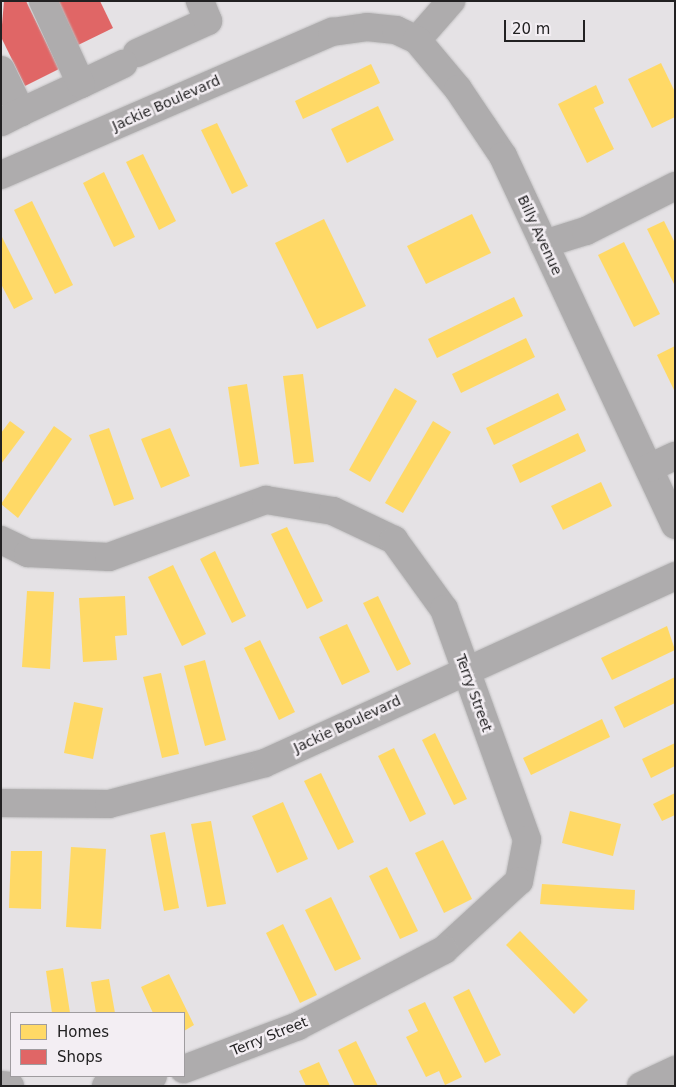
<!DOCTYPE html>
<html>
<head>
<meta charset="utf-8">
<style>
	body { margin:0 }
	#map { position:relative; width:676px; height:1087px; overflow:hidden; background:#e5e2e5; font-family:"DejaVu Sans",sans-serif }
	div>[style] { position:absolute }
	.homes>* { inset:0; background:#ffd966 }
	.shops>* { inset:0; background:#e06666 }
	.roads { filter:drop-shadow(0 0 1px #c1c0c1) drop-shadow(0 0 1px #c1c0c1) }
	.minor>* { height:28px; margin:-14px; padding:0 14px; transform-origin:14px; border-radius:14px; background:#aeacad }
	span { translate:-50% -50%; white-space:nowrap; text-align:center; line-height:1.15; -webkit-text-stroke:5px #f3eef3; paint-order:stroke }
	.street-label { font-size:14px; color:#222122 }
	.frame { position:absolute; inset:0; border:2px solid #222122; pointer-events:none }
	.legend { position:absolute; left:10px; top:1012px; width:175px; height:65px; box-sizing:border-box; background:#f3eef3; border:1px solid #9f9c9f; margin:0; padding:6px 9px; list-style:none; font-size:15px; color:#222122 }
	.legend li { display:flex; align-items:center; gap:10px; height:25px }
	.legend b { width:25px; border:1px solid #9f9c9f }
	.scale { position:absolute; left:504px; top:20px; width:81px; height:22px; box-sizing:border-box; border:2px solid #222122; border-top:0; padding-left:6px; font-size:15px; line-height:18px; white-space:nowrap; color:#222122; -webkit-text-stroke:4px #f3eef3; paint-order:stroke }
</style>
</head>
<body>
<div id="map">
	<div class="homes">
		<i style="clip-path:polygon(661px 63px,675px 92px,675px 117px,652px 128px,628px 79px)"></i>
		<i style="clip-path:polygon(371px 64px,380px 83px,303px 119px,295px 101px)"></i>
		<i style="clip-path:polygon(596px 85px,604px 103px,594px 108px,614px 149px,587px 163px,558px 104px)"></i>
		<i style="clip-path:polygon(378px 106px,394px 140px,347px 163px,331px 129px)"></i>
		<i style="clip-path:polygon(217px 123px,248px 186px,232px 194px,201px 130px)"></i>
		<i style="clip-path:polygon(143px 154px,176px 221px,159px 230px,126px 162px)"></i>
		<i style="clip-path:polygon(104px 172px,135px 237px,114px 247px,83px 183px)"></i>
		<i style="clip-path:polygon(32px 201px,73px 285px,55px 294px,14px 210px)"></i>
		<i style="clip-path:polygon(472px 214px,491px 253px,426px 284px,407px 246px)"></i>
		<i style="clip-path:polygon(324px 219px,366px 306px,317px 329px,275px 243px)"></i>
		<i style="clip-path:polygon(664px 221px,675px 243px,675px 286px,647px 229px)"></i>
		<i style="clip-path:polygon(1px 235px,33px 299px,14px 309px,1px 284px)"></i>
		<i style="clip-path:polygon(624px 242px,660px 314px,634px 327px,598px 255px)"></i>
		<i style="clip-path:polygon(514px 297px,523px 316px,437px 358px,428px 339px)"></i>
		<i style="clip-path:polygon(526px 338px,535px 357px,461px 393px,452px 374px)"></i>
		<i style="clip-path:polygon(675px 346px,675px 392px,657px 355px)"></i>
		<i style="clip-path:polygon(303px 374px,314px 462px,294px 464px,283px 376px)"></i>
		<i style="clip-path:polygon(247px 384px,259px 464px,240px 467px,228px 387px)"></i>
		<i style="clip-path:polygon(395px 388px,417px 401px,370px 482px,349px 470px)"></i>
		<i style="clip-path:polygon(558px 393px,566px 410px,494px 445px,486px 428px)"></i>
		<i style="clip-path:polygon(10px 421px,25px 432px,1px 464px,1px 433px)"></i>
		<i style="clip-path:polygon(433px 421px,451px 432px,403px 513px,385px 503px)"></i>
		<i style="clip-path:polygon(54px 426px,72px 439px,18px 518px,1px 504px)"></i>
		<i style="clip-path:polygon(109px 428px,134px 499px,114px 506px,89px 435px)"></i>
		<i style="clip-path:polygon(170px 428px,190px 476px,161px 488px,141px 439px)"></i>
		<i style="clip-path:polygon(578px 433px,586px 451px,520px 483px,512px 465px)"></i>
		<i style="clip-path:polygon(601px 482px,612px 506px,563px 530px,551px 506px)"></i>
		<i style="clip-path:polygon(287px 527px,323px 601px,307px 609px,271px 534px)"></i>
		<i style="clip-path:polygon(215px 551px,246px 616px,232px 623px,200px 559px)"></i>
		<i style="clip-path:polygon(173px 565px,206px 634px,182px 646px,148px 577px)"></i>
		<i style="clip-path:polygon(27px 591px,54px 592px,50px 669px,22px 667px)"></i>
		<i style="clip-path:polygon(125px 596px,127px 635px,115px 636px,117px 660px,83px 662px,79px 598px)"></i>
		<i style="clip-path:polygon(378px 596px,411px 664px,397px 671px,363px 603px)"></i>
		<i style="clip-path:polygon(347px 624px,370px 672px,342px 685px,319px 637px)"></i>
		<i style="clip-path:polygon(667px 626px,675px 650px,612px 680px,601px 658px)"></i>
		<i style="clip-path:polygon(260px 640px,295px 712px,279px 720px,244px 648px)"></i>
		<i style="clip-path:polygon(205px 660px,226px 740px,205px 746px,184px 666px)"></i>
		<i style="clip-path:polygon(161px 673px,179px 754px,162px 758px,143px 677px)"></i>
		<i style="clip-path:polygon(675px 677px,675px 703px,624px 728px,614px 707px)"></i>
		<i style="clip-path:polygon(74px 702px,103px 708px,93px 759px,64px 753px)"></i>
		<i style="clip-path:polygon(602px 719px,610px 737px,531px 775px,523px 758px)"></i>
		<i style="clip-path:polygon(435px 733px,467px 799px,454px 805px,422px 740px)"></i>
		<i style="clip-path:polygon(675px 743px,675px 766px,651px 778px,642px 759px)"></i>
		<i style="clip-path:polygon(394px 748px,426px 814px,410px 822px,378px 756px)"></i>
		<i style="clip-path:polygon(321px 773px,354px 842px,338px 850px,304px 781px)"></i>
		<i style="clip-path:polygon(675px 793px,675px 815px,662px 821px,653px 804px)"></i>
		<i style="clip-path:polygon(283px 802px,308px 859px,277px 873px,252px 816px)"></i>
		<i style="clip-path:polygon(570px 811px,621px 824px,613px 856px,562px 843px)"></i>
		<i style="clip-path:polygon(211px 821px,226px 904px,207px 907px,191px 824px)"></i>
		<i style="clip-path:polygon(165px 832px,179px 908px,164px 911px,150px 835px)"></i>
		<i style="clip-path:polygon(443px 840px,472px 899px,444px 913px,415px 853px)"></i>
		<i style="clip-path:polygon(71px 847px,106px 849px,101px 929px,66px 927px)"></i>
		<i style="clip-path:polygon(11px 851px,42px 851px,41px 909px,9px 908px)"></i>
		<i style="clip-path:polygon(387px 867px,418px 931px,400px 939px,369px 876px)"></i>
		<i style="clip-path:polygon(542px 884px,635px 890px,634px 910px,540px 904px)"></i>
		<i style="clip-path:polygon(331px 897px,361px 959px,335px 971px,305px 910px)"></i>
		<i style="clip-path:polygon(283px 924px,317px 995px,300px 1003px,266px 933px)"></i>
		<i style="clip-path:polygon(520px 931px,588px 1000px,574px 1014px,506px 945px)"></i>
		<i style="clip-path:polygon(63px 968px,70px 1013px,52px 1013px,46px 971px)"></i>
		<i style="clip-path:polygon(169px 974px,194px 1025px,184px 1031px,184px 1013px,153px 1013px,141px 987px)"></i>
		<i style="clip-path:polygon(109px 979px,115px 1013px,96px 1013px,91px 982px)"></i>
		<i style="clip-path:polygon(469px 989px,501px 1055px,485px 1063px,453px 997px)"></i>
		<i style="clip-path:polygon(425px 1002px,462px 1077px,445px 1085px,439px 1071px,426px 1077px,406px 1037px,418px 1031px,408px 1010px)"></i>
		<i style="clip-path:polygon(356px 1041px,378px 1086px,355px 1086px,338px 1050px)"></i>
		<i style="clip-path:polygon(319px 1062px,330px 1086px,306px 1086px,299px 1071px)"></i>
	</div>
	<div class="shops">
		<i style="clip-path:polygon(4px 1px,26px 1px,59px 69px,25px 86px,1px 37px)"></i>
		<i style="clip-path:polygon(49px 1px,100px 1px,113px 28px,72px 48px)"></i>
	</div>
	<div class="roads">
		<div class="minor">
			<i style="left:417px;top:40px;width:52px;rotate:-48.9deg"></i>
			<i style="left:137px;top:53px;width:78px;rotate:-24.3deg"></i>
			<i style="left:208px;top:21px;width:22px;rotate:-112deg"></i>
			<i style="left:1px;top:70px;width:47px;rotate:64.5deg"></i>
			<i style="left:21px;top:112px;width:22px;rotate:153deg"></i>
			<i style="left:81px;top:84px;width:47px;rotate:-25.5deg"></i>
			<i style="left:21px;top:112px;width:66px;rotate:-25deg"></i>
			<i style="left:81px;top:84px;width:91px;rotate:-114.6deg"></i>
			<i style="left:1px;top:175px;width:361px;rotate:-23.4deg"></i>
			<i style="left:332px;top:32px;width:35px;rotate:-8deg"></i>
			<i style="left:367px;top:27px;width:29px;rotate:6deg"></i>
			<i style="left:396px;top:30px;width:23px;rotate:25deg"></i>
			<i style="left:417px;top:40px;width:64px;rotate:50.1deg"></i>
			<i style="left:458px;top:89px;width:81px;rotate:56.1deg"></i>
			<i style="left:503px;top:156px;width:407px;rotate:65deg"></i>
			<i style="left:544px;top:244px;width:44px;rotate:-17.2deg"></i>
			<i style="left:586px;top:231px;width:100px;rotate:-26.8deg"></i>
			<i style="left:649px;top:468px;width:29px;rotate:-25deg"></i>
			<i style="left:1px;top:540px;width:30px;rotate:26deg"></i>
			<i style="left:28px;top:553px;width:81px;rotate:2.8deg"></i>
			<i style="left:109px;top:557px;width:167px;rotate:-20deg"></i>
			<i style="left:266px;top:500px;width:68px;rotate:9.3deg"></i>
			<i style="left:333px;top:511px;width:68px;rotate:25.4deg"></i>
			<i style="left:394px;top:540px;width:85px;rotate:54.1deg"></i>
			<i style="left:444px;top:609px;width:245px;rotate:70.2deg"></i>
			<i style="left:527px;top:840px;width:42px;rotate:101deg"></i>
			<i style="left:519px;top:881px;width:102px;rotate:137.4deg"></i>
			<i style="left:444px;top:950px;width:165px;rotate:152.5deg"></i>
			<i style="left:298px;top:1026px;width:122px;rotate:159.3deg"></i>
			<i style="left:1px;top:803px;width:108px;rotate:0.5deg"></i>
			<i style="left:109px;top:804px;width:161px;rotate:-14.7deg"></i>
			<i style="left:265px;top:763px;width:451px;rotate:-24.5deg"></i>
			<i style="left:1px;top:1085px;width:9px;rotate:6deg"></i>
			<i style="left:106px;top:1086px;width:48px;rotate:-12deg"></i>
			<i style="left:641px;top:1086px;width:38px;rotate:-25deg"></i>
		</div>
	</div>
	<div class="street-label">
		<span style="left:166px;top:103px;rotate:-24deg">Jackie Boulevard</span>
		<span style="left:540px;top:235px;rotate:65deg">Billy Avenue</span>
		<span style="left:474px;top:693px;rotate:70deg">Terry Street</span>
		<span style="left:347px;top:724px;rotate:-25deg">Jackie Boulevard</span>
		<span style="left:269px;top:1036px;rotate:-22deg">Terry Street</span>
	</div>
	<div class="frame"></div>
	<ul class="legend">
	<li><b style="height:14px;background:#ffd966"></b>Homes</li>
	<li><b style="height:14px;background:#e06666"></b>Shops</li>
	</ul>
	<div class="scale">20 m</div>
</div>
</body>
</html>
